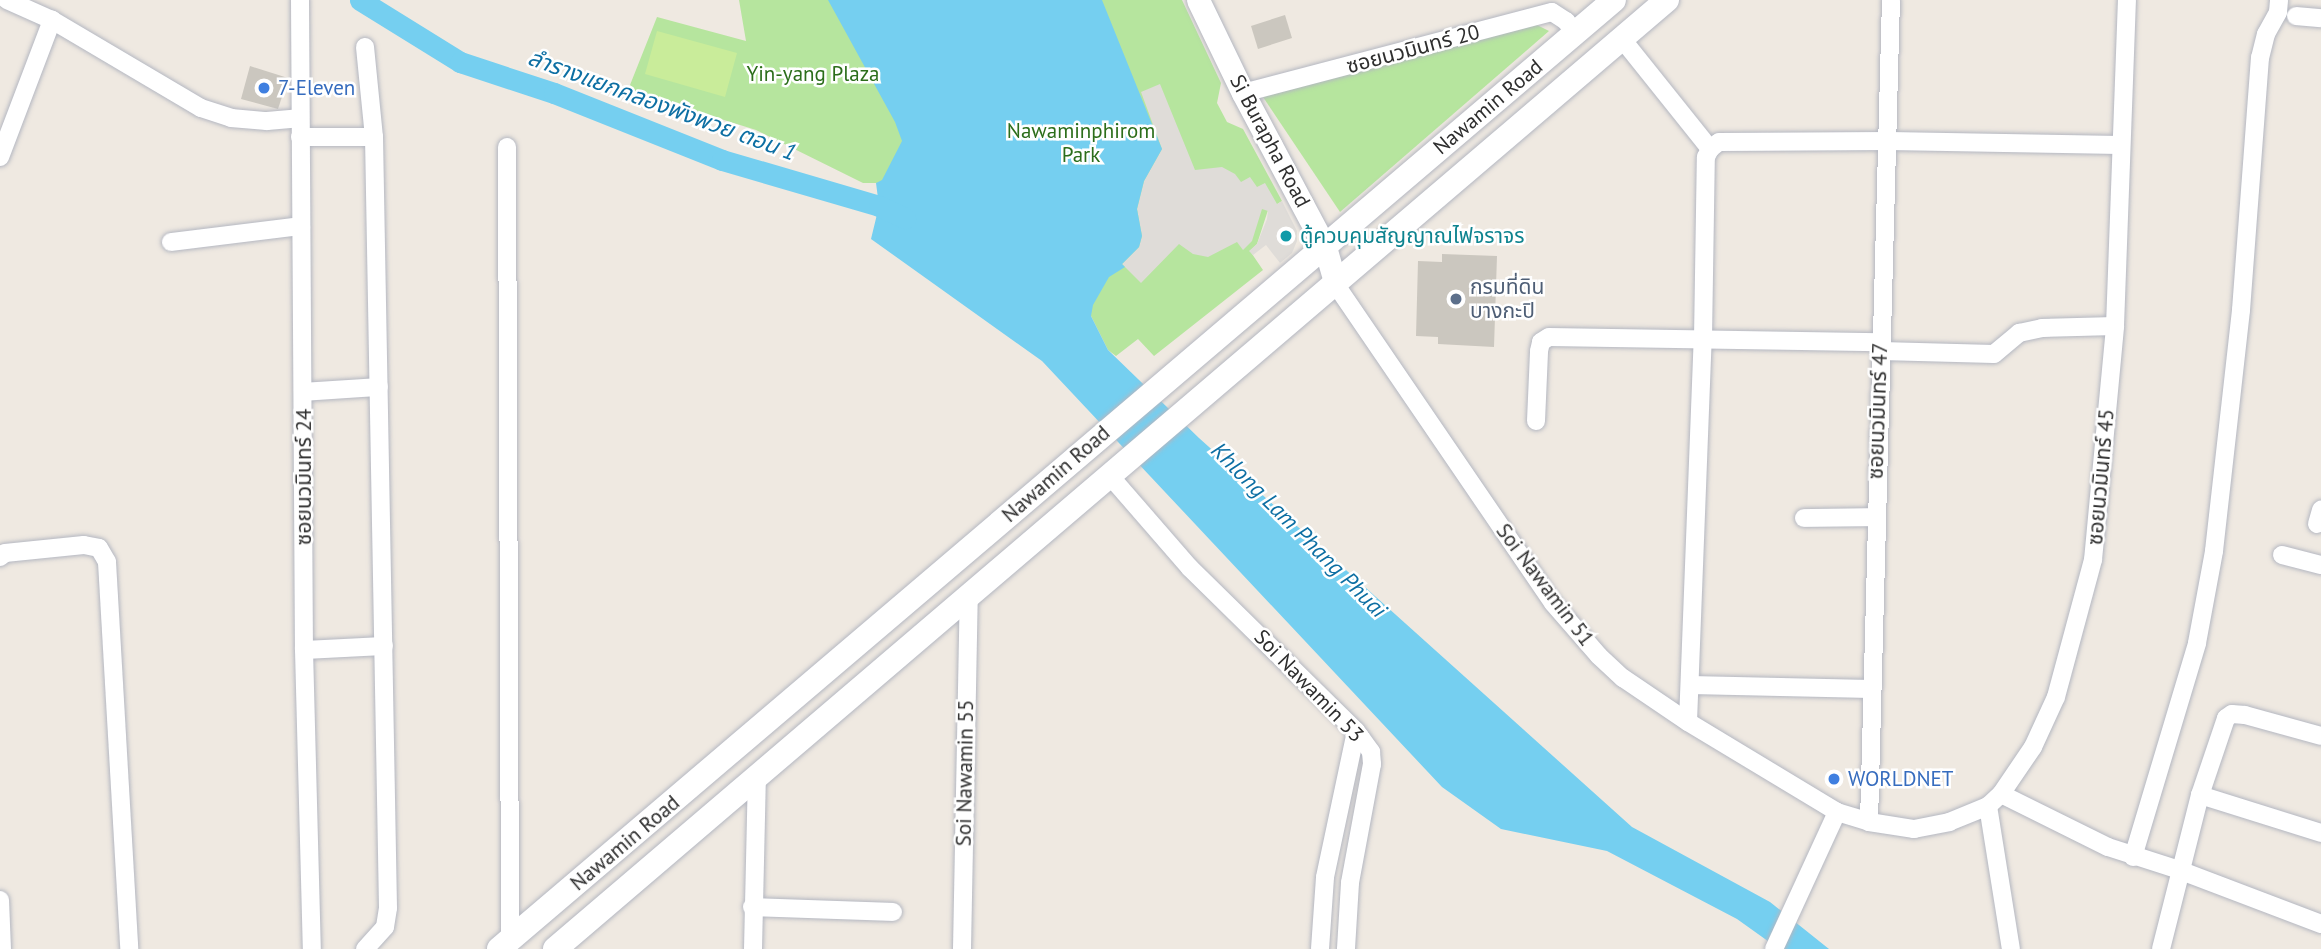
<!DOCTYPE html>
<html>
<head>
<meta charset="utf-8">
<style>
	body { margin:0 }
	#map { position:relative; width:2321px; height:949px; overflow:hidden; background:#efe9e1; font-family:"PT Sans","Noto Sans Thai",sans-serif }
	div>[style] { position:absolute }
	.green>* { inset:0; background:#b6e59e }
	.pitch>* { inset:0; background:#c9ec9a }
	.plaza>* { inset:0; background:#dfdcd8 }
	.water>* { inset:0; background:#75cff0 }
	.canal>* { height:21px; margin:-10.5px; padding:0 10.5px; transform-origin:10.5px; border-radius:10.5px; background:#75cff0 }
	.building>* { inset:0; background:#cbc7bf }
	.roads { filter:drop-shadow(0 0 2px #b4b7c1) drop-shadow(0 0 2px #b4b7c1) }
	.minor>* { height:18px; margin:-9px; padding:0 9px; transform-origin:9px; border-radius:9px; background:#fff }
	.tertiary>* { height:23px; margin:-11.5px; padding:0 11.5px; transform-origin:11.5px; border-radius:11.5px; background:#fff }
	.secondary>* { height:24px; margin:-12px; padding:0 12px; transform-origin:12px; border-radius:12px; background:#fff }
	.dots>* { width:19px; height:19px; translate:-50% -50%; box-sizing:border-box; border:4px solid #fff; border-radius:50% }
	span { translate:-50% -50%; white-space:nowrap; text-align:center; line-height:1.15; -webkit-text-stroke:5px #fff; paint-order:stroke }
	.street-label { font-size:21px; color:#2e2e2e }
	.park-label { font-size:21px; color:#2c6e1b }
	.shop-label { font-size:21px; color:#366cbe }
	.left { translate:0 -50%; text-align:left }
	.culture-label { font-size:21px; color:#0d838f }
	.service-label { font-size:21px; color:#4e5e75 }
	.water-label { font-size:23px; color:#0d6fa3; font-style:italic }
</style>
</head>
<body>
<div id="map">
	<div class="green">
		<i style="clip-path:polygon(739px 0,1182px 0,1221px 83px,1217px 103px,1227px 122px,1243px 129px,1282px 201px,1268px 210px,1257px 244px,1250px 251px,1263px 270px,1154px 356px,1138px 339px,1116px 356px,1108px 350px,1091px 316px,876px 183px,863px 183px,756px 130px,628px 90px,657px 17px,746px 41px)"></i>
		<i style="clip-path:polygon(1533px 23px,1549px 31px,1340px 212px,1261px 94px)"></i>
	</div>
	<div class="pitch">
		<i style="clip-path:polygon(657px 31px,737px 53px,725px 97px,645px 74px)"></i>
	</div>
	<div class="plaza">
		<i style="clip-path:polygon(1160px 84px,1195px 170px,1222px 167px,1235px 174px,1241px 182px,1250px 177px,1257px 187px,1265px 183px,1277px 204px,1282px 201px,1297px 231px,1297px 241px,1292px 253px,1280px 263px,1266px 245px,1253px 255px,1249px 251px,1257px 244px,1267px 219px,1268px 211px,1262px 209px,1252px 241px,1243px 250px,1237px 242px,1208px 257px,1193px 254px,1179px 244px,1141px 283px,1122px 264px,1139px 247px,1142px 236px,1137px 209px,1144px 181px,1162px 149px,1141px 92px)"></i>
	</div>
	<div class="water">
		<i style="clip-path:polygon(828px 0,1102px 0,1162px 149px,1144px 181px,1137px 209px,1142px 236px,1139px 247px,1122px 264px,1125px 267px,1109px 277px,1093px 305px,1091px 316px,1108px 350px,1199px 438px,1632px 827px,1770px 902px,1829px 949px,1779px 949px,1737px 919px,1607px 851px,1501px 829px,1442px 787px,1042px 361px,871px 239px,879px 206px,876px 183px,882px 180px,902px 141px,895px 122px)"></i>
	</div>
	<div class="canal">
		<i style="left:360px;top:0;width:118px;rotate:31.8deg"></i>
		<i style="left:460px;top:62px;width:99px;rotate:18.3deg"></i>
		<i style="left:554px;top:93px;width:181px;rotate:21.7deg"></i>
		<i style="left:722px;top:160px;width:164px;rotate:16.3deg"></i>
		<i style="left:879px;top:206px;width:29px;rotate:25deg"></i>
	</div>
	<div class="building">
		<i style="clip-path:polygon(1285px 15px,1292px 38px,1258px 49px,1251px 26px)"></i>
		<i style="clip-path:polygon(250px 66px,288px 78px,278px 109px,241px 99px)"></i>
		<i style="clip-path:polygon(1442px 254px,1497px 256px,1494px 347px,1438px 344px,1438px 337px,1416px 336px,1418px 261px,1442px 262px)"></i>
	</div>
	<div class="roads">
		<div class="minor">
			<i style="left:7px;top:0;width:49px;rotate:24deg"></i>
			<i style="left:52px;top:20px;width:173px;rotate:30.6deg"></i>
			<i style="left:201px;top:108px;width:32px;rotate:18deg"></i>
			<i style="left:231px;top:118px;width:36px;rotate:5deg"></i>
			<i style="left:267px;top:121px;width:32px;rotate:-5deg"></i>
			<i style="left:300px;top:0;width:650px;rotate:89.65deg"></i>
			<i style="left:304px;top:650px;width:299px;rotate:88.5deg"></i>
			<i style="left:2296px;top:16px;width:25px;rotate:5deg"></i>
			<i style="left:1622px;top:39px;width:141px;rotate:51.3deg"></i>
			<i style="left:365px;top:47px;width:90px;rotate:84.3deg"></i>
			<i style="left:374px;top:137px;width:771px;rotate:88.96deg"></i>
			<i style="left:388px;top:908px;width:19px;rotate:99deg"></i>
			<i style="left:385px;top:927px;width:30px;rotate:132deg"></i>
			<i style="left:1243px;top:93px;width:319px;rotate:-14.7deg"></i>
			<i style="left:1552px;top:12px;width:17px;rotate:33deg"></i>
			<i style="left:1566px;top:21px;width:15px;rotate:53deg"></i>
			<i style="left:300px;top:137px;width:74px"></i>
			<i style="left:507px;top:147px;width:792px;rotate:89.78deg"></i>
			<i style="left:0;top:157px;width:147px;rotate:-69.2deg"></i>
			<i style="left:171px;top:242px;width:131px;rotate:-7deg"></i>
			<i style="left:1336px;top:285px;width:385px;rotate:55.7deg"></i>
			<i style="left:1553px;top:603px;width:70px;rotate:49deg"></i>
			<i style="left:1599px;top:656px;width:33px;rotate:43deg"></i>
			<i style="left:1623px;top:678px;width:78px;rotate:34.1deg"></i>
			<i style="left:1688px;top:722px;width:174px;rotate:31.1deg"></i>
			<i style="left:1837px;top:812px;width:34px;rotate:17deg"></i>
			<i style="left:1869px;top:822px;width:46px;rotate:8.8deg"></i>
			<i style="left:1914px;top:829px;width:36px;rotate:-11deg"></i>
			<i style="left:1949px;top:822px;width:42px;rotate:-22.3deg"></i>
			<i style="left:1988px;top:806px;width:18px;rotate:-43deg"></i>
			<i style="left:2001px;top:794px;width:57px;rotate:-55.8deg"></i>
			<i style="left:2033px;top:747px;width:55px;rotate:-65.3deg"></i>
			<i style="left:2056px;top:697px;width:142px;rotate:-74.9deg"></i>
			<i style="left:2093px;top:560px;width:235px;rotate:-84.6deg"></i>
			<i style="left:2115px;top:326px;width:326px;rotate:-87.9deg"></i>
			<i style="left:1881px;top:351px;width:113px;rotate:1.5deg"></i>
			<i style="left:1994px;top:354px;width:33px;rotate:-40deg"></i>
			<i style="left:2019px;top:333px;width:24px;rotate:-12deg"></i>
			<i style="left:2042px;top:328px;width:73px;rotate:-1.6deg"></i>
			<i style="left:303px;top:392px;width:76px;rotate:-3.8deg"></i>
			<i style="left:1536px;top:421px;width:70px;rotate:-87.5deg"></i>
			<i style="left:1539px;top:351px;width:9px;rotate:-77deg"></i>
			<i style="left:1541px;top:342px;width:9px;rotate:-32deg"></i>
			<i style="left:1549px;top:337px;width:331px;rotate:0.9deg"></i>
			<i style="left:1110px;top:476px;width:121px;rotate:49deg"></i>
			<i style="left:1189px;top:567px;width:234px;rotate:44.5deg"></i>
			<i style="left:1356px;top:731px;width:26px;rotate:54deg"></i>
			<i style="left:1371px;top:752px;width:12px;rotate:85deg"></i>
			<i style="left:1372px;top:764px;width:121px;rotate:100.5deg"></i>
			<i style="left:1350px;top:883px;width:66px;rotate:93.5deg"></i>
			<i style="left:1804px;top:518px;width:71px;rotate:-0.8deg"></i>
			<i style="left:2317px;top:524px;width:15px;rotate:-74deg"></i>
			<i style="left:2282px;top:555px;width:40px;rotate:14.4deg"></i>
			<i style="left:0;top:557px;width:6px;rotate:-39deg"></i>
			<i style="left:5px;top:553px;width:79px;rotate:-5.8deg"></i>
			<i style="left:84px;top:545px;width:15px;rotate:11deg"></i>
			<i style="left:99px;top:548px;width:16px;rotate:60deg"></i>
			<i style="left:107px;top:562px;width:388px;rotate:86.7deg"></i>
			<i style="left:304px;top:650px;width:80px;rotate:-2.9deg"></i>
			<i style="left:1690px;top:685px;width:181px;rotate:1.3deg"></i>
			<i style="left:1688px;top:722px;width:384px;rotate:-87.8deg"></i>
			<i style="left:1703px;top:338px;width:181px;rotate:-89.1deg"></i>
			<i style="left:1706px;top:157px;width:9px;rotate:-63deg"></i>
			<i style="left:1710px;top:149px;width:11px;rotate:-38deg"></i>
			<i style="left:1719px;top:142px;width:170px;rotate:-0.3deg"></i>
			<i style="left:1889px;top:141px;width:231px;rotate:1deg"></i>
			<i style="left:2001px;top:794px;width:119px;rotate:26.4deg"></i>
			<i style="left:2108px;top:847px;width:75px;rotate:17.9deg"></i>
			<i style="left:2179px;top:870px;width:152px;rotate:20.8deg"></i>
			<i style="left:2200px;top:795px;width:127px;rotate:17.4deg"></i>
			<i style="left:1988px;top:806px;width:145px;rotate:80.9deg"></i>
			<i style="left:1869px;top:822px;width:822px;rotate:-88.47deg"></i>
			<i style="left:2133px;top:857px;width:223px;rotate:-73.3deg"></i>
			<i style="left:2197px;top:643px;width:94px;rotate:-79.5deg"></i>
			<i style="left:2214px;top:551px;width:243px;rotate:-83.6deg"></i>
			<i style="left:2241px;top:310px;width:253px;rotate:-85.7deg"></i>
			<i style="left:2260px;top:58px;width:25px;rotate:-76deg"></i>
			<i style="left:2266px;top:34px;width:25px;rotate:-61deg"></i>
			<i style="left:2278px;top:12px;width:12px;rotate:-85deg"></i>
			<i style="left:0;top:900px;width:49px;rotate:87.7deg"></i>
			<i style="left:752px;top:907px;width:141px;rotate:2deg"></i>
			<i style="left:753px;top:949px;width:170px;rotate:-88.7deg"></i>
			<i style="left:962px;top:949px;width:352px;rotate:-88.9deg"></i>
			<i style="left:1320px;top:949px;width:72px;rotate:-86deg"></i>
			<i style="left:1325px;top:877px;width:149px;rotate:-78deg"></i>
			<i style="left:1774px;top:949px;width:151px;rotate:-65.3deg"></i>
			<i style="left:2161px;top:949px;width:159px;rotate:-75.8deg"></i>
			<i style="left:2200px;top:795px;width:81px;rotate:-71.3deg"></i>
			<i style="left:2226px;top:718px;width:7px;rotate:-34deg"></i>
			<i style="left:2232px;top:714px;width:13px;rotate:4deg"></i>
			<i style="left:2245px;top:715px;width:79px;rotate:15.4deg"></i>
		</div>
		<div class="tertiary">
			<i style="left:1198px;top:0;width:103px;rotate:64.2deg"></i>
			<i style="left:1243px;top:93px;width:174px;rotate:62deg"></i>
			<i style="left:1325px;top:247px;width:40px;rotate:74deg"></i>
		</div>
		<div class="secondary">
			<i style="left:499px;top:949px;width:1464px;rotate:-40.4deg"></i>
			<i style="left:555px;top:949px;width:1462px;rotate:-40.48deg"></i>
		</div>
	</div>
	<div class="dots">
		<i style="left:264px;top:88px;background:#3f7fe0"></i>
		<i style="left:1286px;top:236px;background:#0f9aa8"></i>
		<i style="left:1456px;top:299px;background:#5c6f8a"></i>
		<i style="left:1834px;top:779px;background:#3f7fe0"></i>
	</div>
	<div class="street-label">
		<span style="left:1413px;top:49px;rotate:-15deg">ซอยนวมินทร์ 20</span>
		<span style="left:1488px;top:107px;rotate:-40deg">Nawamin Road</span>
		<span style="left:1270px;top:141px;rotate:62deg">Si Burapha Road</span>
		<span style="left:1878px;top:411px;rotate:-88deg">ซอยนวมินทร์ 47</span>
		<span style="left:1056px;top:474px;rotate:-41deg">Nawamin Road</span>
		<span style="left:304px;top:477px;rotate:-90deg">ซอยนวมินทร์ 24</span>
		<span style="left:2101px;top:477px;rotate:-85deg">ซอยนวมินทร์ 45</span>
		<span style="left:1545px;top:585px;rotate:53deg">Soi Nawamin 51</span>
		<span style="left:1309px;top:686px;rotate:46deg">Soi Nawamin 53</span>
		<span style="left:965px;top:773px;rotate:-89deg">Soi Nawamin 55</span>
		<span style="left:625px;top:843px;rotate:-40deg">Nawamin Road</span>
	</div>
	<div class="park-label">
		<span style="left:813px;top:74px">Yin-yang Plaza</span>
		<span style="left:1081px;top:143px">Nawaminphirom<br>Park</span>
	</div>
	<div class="shop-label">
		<span class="left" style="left:278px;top:88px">7-Eleven</span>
		<span class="left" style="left:1848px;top:779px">WORLDNET</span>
	</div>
	<div class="culture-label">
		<span class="left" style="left:1300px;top:236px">ตู้ควบคุมสัญญาณไฟจราจร</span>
	</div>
	<div class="service-label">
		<span class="left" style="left:1470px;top:299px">กรมที่ดิน<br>บางกะปิ</span>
	</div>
	<div class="water-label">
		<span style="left:662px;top:105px;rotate:20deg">ลำรางแยกคลองพังพวย ตอน 1</span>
		<span style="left:1299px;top:530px;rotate:45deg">Khlong Lam Phang Phuai</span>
	</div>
</div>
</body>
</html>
